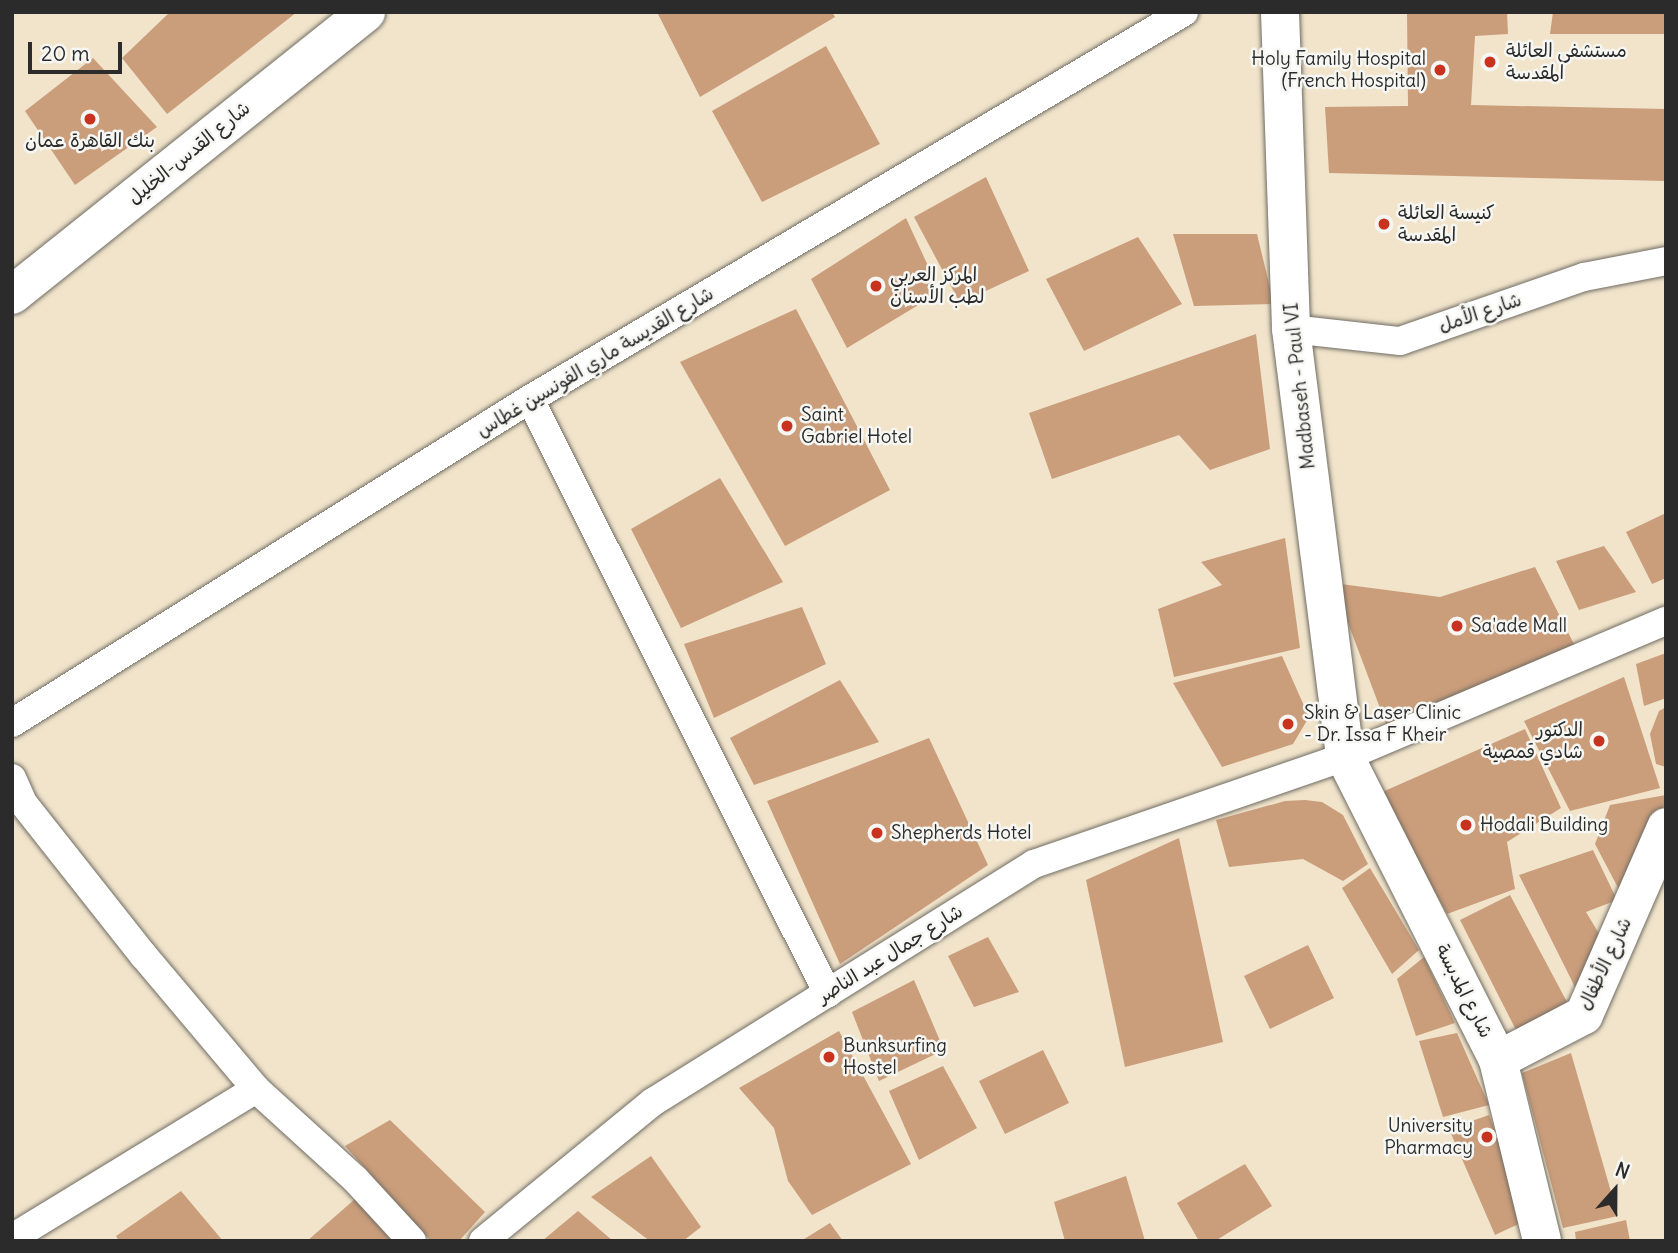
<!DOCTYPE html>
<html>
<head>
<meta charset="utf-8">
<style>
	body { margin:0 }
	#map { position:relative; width:1678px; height:1253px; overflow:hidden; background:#f1e4cb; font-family:Delius,"Playpen Sans Arabic",sans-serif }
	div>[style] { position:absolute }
	.building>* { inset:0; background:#ca9d7b }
	.roads { filter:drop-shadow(0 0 2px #706c63) drop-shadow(0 0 2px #706c63) }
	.street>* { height:28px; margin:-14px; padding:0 14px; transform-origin:14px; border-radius:14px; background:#fff }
	.secondary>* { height:38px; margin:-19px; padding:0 19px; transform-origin:19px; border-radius:19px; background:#fff }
	.dots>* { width:19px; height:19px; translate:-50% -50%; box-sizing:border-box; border:4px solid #f6f6f2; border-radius:50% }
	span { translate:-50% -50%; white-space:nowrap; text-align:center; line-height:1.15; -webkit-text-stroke:5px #f6f6f2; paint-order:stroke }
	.poi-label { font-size:19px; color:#2b2b2b }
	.left { translate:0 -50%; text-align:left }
	.right { translate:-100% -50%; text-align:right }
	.street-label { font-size:19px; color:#2b2b2b }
	.frame { position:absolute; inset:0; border:14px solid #2b2b2b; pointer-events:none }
	.north { position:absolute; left:1580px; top:1155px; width:70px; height:70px; -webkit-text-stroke:5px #f6f6f2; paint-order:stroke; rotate:21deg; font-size:19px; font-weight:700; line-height:28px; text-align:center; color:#2b2b2b }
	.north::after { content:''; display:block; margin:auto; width:24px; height:32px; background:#2b2b2b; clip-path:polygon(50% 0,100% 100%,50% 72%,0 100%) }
	.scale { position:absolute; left:28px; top:42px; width:94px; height:32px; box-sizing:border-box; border:4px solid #2b2b2b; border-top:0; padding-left:9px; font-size:21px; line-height:24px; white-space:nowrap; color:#2b2b2b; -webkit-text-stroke:5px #f6f6f2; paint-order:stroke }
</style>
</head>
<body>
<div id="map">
	<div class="building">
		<i style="clip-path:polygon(170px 12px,297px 12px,167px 114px,122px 58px)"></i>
		<i style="clip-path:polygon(657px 12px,832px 12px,835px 17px,700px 97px)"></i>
		<i style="clip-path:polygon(1407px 12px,1507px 12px,1508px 34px,1475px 36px,1471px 105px,1666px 109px,1666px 181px,1329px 173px,1325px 107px,1408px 106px)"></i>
		<i style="clip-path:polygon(1553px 12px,1666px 12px,1666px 34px,1550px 34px)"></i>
		<i style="clip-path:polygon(826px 46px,880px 144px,762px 202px,712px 111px)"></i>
		<i style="clip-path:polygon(93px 58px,157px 127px,75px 185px,25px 111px)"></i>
		<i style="clip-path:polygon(986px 177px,1029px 271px,960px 303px,914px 217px)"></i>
		<i style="clip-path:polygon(906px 218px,940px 292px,847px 348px,811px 279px)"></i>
		<i style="clip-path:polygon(1173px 234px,1257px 234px,1274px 304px,1194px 306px)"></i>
		<i style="clip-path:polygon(1138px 237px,1182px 304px,1084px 351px,1046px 279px)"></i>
		<i style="clip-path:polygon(796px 309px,890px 490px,785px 546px,680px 362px)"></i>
		<i style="clip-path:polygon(1256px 334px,1270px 449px,1210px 470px,1179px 435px,1052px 479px,1029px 413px)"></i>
		<i style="clip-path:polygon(720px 478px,783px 582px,681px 628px,631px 529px)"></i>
		<i style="clip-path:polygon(1666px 513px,1666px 578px,1652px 584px,1626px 532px)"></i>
		<i style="clip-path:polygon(1285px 538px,1300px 648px,1174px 677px,1158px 609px,1222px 585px,1201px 562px)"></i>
		<i style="clip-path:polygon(1604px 546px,1636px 592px,1579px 610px,1556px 561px)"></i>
		<i style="clip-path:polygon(1535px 567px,1579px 654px,1389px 732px,1333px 583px,1440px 597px)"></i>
		<i style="clip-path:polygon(802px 607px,826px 664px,714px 718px,684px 644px)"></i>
		<i style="clip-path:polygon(1666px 653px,1666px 698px,1644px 706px,1636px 664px)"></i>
		<i style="clip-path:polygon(1282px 656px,1309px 717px,1293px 744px,1222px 767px,1173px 683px)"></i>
		<i style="clip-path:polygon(1624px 677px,1660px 788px,1570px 811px,1524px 721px)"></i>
		<i style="clip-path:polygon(840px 680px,879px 742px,754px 785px,730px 738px)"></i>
		<i style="clip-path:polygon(1666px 707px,1666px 767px,1656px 764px,1650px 734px,1659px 711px)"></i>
		<i style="clip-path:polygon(1525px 729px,1561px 808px,1507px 842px,1515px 889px,1447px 914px,1380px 793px)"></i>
		<i style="clip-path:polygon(929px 738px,988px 865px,840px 964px,767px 801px)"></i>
		<i style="clip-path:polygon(1666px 795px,1666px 801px,1625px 901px,1595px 844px,1610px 805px)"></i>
		<i style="clip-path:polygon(1305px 800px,1322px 802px,1343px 815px,1368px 864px,1343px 881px,1303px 859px,1229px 867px,1216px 820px,1285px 801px)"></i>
		<i style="clip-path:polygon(1179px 838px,1223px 1042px,1125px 1067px,1086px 880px)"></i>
		<i style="clip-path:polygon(1593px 850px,1617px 900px,1586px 912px,1601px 937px,1576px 989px,1519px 875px)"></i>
		<i style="clip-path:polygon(1370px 868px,1419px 950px,1392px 974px,1342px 888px)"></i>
		<i style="clip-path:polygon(1510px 895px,1567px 1002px,1516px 1030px,1460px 920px)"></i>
		<i style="clip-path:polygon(988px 937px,1019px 992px,974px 1007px,948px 956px)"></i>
		<i style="clip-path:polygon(1308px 945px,1334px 998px,1270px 1029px,1244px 976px)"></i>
		<i style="clip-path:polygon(1424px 957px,1455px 1023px,1416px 1036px,1397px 979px)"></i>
		<i style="clip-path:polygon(914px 980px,944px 1050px,879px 1081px,852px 1012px)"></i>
		<i style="clip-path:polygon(839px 1031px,911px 1164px,812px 1215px,788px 1181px,774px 1128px,739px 1088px)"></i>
		<i style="clip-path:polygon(1457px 1033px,1489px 1105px,1443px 1117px,1419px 1041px)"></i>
		<i style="clip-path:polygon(1043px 1050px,1069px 1103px,1005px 1134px,979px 1081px)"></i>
		<i style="clip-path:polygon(1571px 1053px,1618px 1216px,1563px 1228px,1522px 1073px)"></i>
		<i style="clip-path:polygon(943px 1066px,977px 1128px,919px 1160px,889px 1091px)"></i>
		<i style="clip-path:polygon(1489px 1115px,1529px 1219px,1495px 1235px,1449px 1129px)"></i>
		<i style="clip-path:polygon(390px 1120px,485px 1212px,459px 1241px,431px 1241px,345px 1146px)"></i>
		<i style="clip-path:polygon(651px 1156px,701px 1227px,683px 1241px,650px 1241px,591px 1197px)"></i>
		<i style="clip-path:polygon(1245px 1164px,1272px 1206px,1215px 1241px,1199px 1241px,1177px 1203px)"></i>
		<i style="clip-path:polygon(1126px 1176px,1145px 1241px,1065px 1241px,1054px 1202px)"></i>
		<i style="clip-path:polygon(181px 1191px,223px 1241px,119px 1241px,116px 1236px)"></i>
		<i style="clip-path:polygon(355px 1199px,392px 1241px,307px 1241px)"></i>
		<i style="clip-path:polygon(578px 1211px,613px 1241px,542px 1241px)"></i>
		<i style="clip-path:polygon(1626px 1220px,1630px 1241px,1576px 1241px,1575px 1232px)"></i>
		<i style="clip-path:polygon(830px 1223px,843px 1241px,801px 1241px)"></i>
	</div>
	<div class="roads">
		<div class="street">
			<i style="left:1291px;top:329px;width:110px;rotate:6.3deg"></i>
			<i style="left:1400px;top:341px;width:195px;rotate:-19.2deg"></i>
			<i style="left:1584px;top:277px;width:84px;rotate:-11deg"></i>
			<i style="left:530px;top:399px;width:665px;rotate:63.4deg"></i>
			<i style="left:12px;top:723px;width:611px;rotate:-32.03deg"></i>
			<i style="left:530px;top:399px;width:760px;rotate:-30.61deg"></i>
			<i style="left:12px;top:778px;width:27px;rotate:66deg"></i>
			<i style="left:23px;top:803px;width:195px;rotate:51.7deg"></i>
			<i style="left:144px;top:956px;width:174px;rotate:49.9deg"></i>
			<i style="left:256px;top:1089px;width:134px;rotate:42.3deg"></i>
			<i style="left:355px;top:1179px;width:84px;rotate:47.4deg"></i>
			<i style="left:12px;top:1238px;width:286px;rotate:-31.4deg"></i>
			<i style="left:483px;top:1241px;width:220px;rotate:-39.3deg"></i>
			<i style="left:653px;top:1102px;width:449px;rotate:-32deg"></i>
			<i style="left:1034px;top:864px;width:329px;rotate:-19deg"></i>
			<i style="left:1345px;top:757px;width:349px;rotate:-23deg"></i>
		</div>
		<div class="secondary">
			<i style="left:1280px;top:12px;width:317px;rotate:88deg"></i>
			<i style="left:1291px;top:329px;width:431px;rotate:82.8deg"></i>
			<i style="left:1345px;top:757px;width:339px;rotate:63.2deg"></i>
			<i style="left:1498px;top:1060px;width:186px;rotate:76.3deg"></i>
			<i style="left:12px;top:295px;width:453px;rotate:-38.6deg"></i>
			<i style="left:1498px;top:1060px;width:97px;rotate:-27.6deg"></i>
			<i style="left:1584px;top:1015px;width:205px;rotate:-66.4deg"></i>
		</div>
	</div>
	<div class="dots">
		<i style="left:1490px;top:62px;background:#c8321e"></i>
		<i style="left:1440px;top:70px;background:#c8321e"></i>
		<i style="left:90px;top:119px;background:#c8321e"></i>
		<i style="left:1384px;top:224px;background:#c8321e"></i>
		<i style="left:876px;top:286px;background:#c8321e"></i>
		<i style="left:787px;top:426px;background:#c8321e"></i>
		<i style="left:1457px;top:626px;background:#c8321e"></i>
		<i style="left:1288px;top:724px;background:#c8321e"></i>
		<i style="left:1599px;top:741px;background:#c8321e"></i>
		<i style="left:1466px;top:825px;background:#c8321e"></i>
		<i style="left:877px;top:833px;background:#c8321e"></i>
		<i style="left:829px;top:1057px;background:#c8321e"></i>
		<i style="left:1487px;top:1137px;background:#c8321e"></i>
	</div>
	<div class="poi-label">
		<span class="left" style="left:1506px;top:62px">مستشفى العائلة<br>المقدسة</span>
		<span class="right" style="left:1426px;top:70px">Holy Family Hospital<br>(French Hospital)</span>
		<span style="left:90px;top:141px">بنك القاهرة عمان</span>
		<span class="left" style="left:1398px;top:224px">كنيسة العائلة<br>المقدسة</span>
		<span class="left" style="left:890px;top:286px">المركز العربي<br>لطب الأسنان</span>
		<span class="left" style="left:801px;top:426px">Saint<br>Gabriel Hotel</span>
		<span class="left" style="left:1471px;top:626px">Sa'ade Mall</span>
		<span class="left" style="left:1304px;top:724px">Skin &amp; Laser Clinic<br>- Dr. Issa F Kheir</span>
		<span class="right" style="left:1583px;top:741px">الدكتور<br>شادي قمصية</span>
		<span class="left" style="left:1480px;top:825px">Hodali Building</span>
		<span class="left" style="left:891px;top:833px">Shepherds Hotel</span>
		<span class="left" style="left:843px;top:1057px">Bunksurfing<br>Hostel</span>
		<span class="right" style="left:1473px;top:1137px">University<br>Pharmacy</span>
	</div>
	<div class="street-label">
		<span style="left:189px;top:153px;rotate:-39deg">شارع القدس-الخليل</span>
		<span style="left:1480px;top:313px;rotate:-19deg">شارع الأمل</span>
		<span style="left:595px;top:362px;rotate:-31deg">شارع القديسة ماري الفونسين غطاس</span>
		<span style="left:1300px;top:386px;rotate:-96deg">Madbaseh - Paul VI</span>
		<span style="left:890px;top:954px;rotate:-32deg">شارع جمال عبد الناصر</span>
		<span style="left:1605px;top:964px;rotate:-65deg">شارع الأطفال</span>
		<span style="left:1464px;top:991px;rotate:63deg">شارع المدبسة</span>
	</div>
	<div class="frame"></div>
	<div class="north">N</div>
	<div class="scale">20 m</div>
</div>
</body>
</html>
